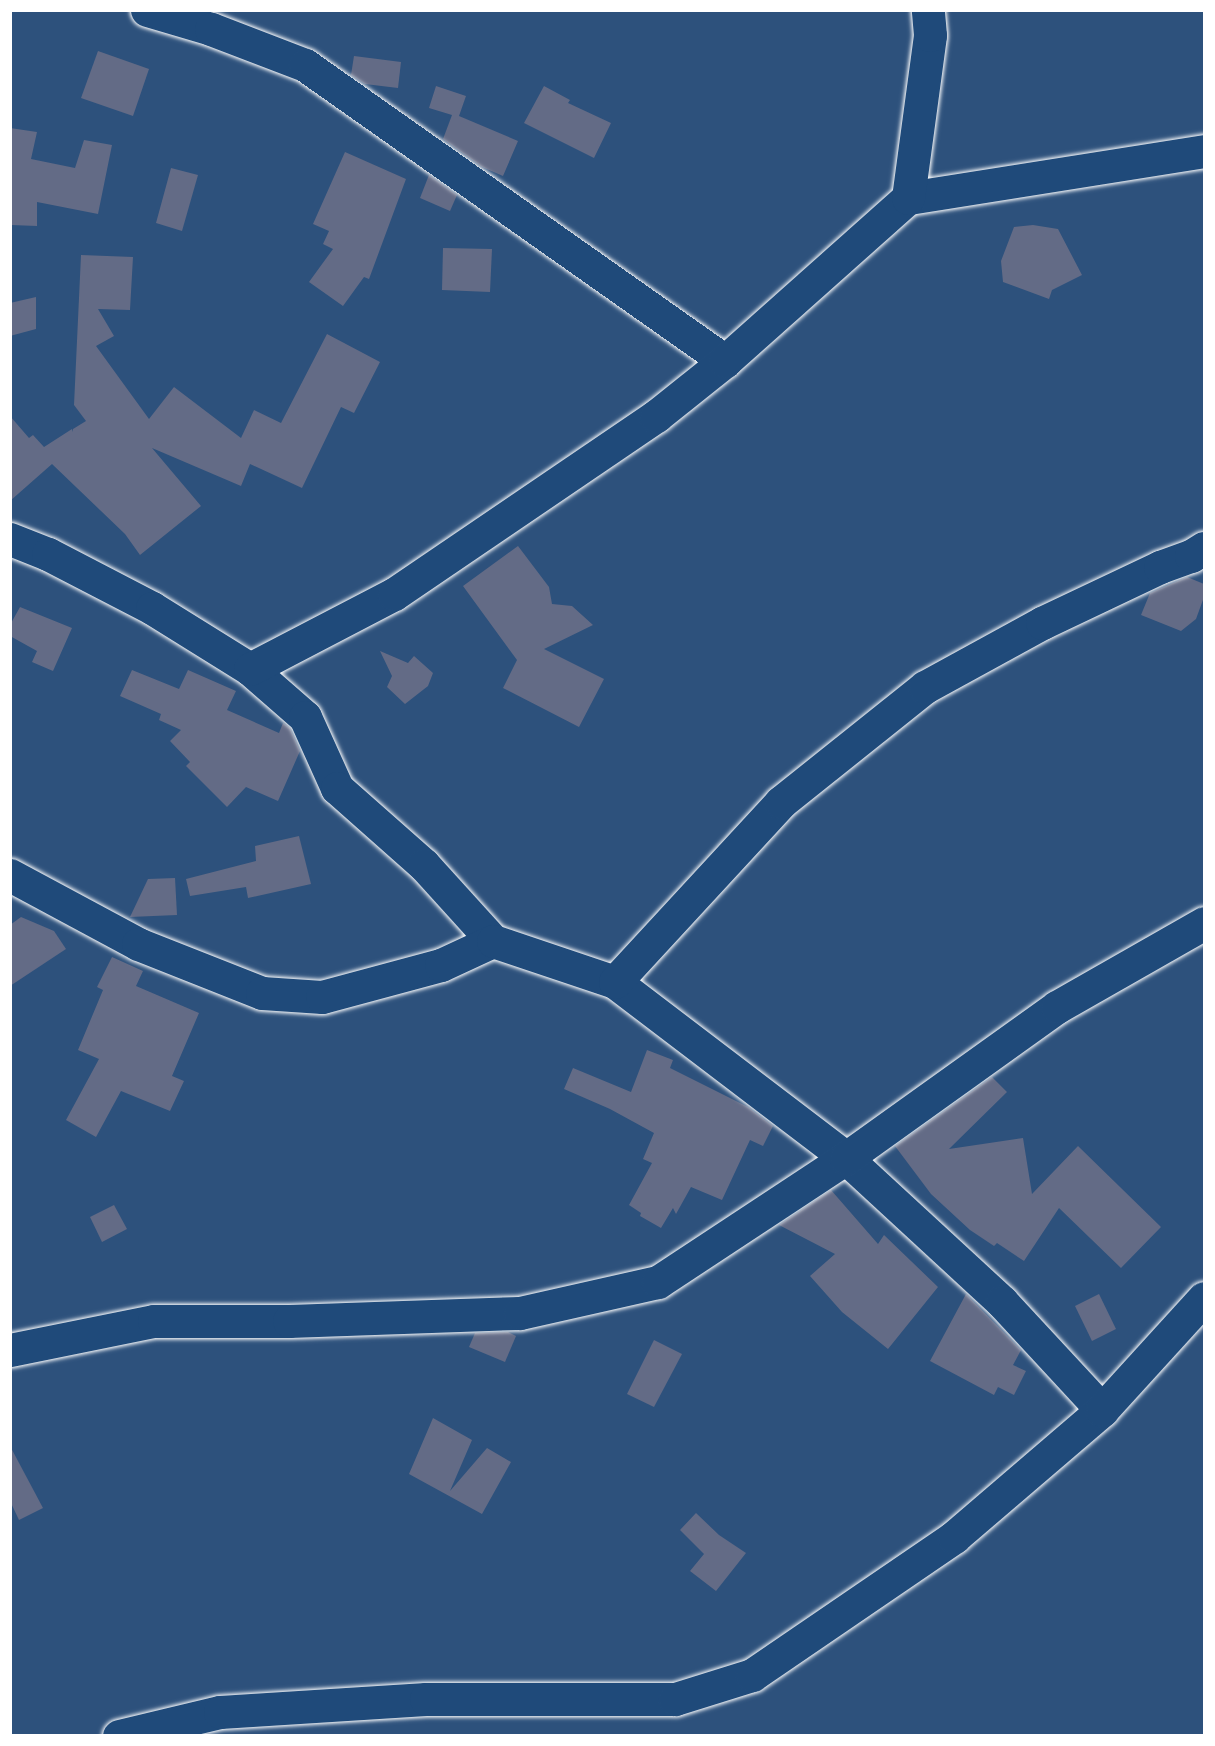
<!DOCTYPE html>
<html>
<head>
<meta charset="utf-8">
<style>
	body { margin:0 }
	#map { position:relative; width:1215px; height:1746px; overflow:hidden; background:#2d517c; font-family:"Comic Neue",sans-serif }
	div>[style] { position:absolute }
	.building>* { inset:0; background:#636b86 }
	.roads { filter:drop-shadow(0 0 2px #fff) drop-shadow(0 0 2px #fff) }
	.minor>* { height:33px; margin:-16.5px; padding:0 16.5px; transform-origin:16.5px; border-radius:16.5px; background:#1f4a7a }
	span { translate:-50% -50%; white-space:nowrap; text-align:center; line-height:1.15; -webkit-text-stroke:4.5px #1f4a7a; paint-order:stroke }
	.frame { position:absolute; inset:0; border:12px solid #fff; pointer-events:none }
</style>
</head>
<body>
<div id="map">
	<div class="building">
		<i style="clip-path:polygon(98px 51px,149px 69px,133px 116px,81px 98px)"></i>
		<i style="clip-path:polygon(354px 56px,401px 62px,398px 88px,365px 84px,351px 75px)"></i>
		<i style="clip-path:polygon(436px 86px,466px 96px,459px 116px,518px 141px,503px 176px,482px 167px,443px 139px,452px 115px,429px 108px)"></i>
		<i style="clip-path:polygon(544px 86px,570px 100px,568px 103px,611px 123px,594px 158px,524px 123px)"></i>
		<i style="clip-path:polygon(10px 128px,37px 132px,31px 159px,75px 168px,84px 140px,112px 145px,98px 214px,37px 202px,37px 226px,11px 225px)"></i>
		<i style="clip-path:polygon(345px 152px,406px 179px,369px 279px,364px 277px,343px 306px,309px 282px,333px 249px,323px 244px,329px 231px,313px 224px)"></i>
		<i style="clip-path:polygon(171px 168px,198px 175px,182px 231px,156px 223px)"></i>
		<i style="clip-path:polygon(429px 175px,457px 195px,450px 211px,420px 198px)"></i>
		<i style="clip-path:polygon(1033px 225px,1058px 229px,1082px 275px,1052px 290px,1049px 299px,1003px 282px,1001px 261px,1014px 227px)"></i>
		<i style="clip-path:polygon(443px 248px,492px 249px,490px 292px,442px 290px)"></i>
		<i style="clip-path:polygon(81px 255px,133px 257px,130px 310px,98px 309px,114px 336px,96px 346px,149px 419px,174px 387px,241px 438px,254px 410px,281px 423px,327px 334px,380px 362px,354px 413px,341px 407px,302px 488px,250px 464px,241px 486px,152px 448px,201px 506px,140px 555px,125px 534px,52px 464px,10px 501px,10px 416px,29px 438px,33px 435px,44px 447px,72px 429px,73px 432px,73px 429px,86px 421px,74px 405px)"></i>
		<i style="clip-path:polygon(36px 297px,36px 329px,10px 336px,10px 303px)"></i>
		<i style="clip-path:polygon(518px 546px,549px 587px,552px 604px,572px 606px,593px 625px,544px 649px,604px 679px,579px 727px,503px 688px,517px 660px,463px 586px)"></i>
		<i style="clip-path:polygon(1187px 577px,1204px 584px,1204px 597px,1196px 619px,1181px 631px,1141px 615px,1150px 593px)"></i>
		<i style="clip-path:polygon(20px 607px,72px 628px,53px 671px,32px 662px,37px 651px,10px 636px,10px 625px)"></i>
		<i style="clip-path:polygon(380px 651px,408px 663px,414px 656px,433px 673px,428px 686px,405px 704px,387px 687px,392px 676px)"></i>
		<i style="clip-path:polygon(132px 670px,179px 689px,188px 670px,236px 691px,227px 710px,279px 733px,283px 723px,290px 728px,300px 751px,278px 801px,246px 787px,227px 807px,186px 766px,190px 762px,170px 741px,181px 730px,159px 720px,161px 714px,120px 696px)"></i>
		<i style="clip-path:polygon(299px 836px,311px 884px,248px 898px,246px 887px,190px 896px,186px 879px,256px 861px,255px 846px)"></i>
		<i style="clip-path:polygon(175px 878px,177px 915px,130px 917px,148px 879px)"></i>
		<i style="clip-path:polygon(21px 917px,54px 931px,66px 949px,10px 986px,10px 925px)"></i>
		<i style="clip-path:polygon(112px 957px,143px 971px,136px 986px,199px 1013px,172px 1076px,184px 1081px,170px 1111px,121px 1091px,96px 1137px,66px 1120px,99px 1059px,78px 1050px,103px 990px,97px 987px)"></i>
		<i style="clip-path:polygon(647px 1050px,673px 1060px,670px 1068px,748px 1107px,773px 1126px,763px 1146px,750px 1140px,722px 1200px,691px 1187px,676px 1214px,673px 1208px,661px 1228px,640px 1216px,641px 1213px,629px 1205px,652px 1163px,643px 1159px,654px 1133px,610px 1109px,564px 1089px,573px 1068px,631px 1092px)"></i>
		<i style="clip-path:polygon(992px 1077px,1007px 1092px,949px 1149px,1023px 1138px,1032px 1194px,1078px 1146px,1161px 1227px,1121px 1268px,1059px 1208px,1024px 1261px,997px 1243px,994px 1246px,970px 1230px,931px 1194px,895px 1146px)"></i>
		<i style="clip-path:polygon(831px 1190px,878px 1244px,884px 1235px,938px 1287px,888px 1349px,842px 1312px,810px 1276px,835px 1254px,779px 1225px)"></i>
		<i style="clip-path:polygon(114px 1205px,127px 1229px,102px 1242px,90px 1217px)"></i>
		<i style="clip-path:polygon(966px 1294px,1021px 1350px,1013px 1365px,1026px 1371px,1014px 1395px,998px 1387px,994px 1395px,930px 1361px)"></i>
		<i style="clip-path:polygon(1099px 1294px,1116px 1329px,1092px 1341px,1075px 1306px)"></i>
		<i style="clip-path:polygon(508px 1332px,516px 1336px,505px 1362px,469px 1347px,475px 1333px)"></i>
		<i style="clip-path:polygon(654px 1340px,682px 1354px,654px 1407px,627px 1394px)"></i>
		<i style="clip-path:polygon(433px 1418px,472px 1440px,450px 1491px,487px 1448px,511px 1462px,482px 1514px,409px 1474px)"></i>
		<i style="clip-path:polygon(10px 1446px,43px 1508px,19px 1520px,10px 1501px)"></i>
		<i style="clip-path:polygon(696px 1513px,719px 1535px,746px 1553px,716px 1591px,690px 1571px,704px 1554px,680px 1530px)"></i>
	</div>
	<div class="roads">
		<div class="minor">
			<i style="left:147px;top:10px;width:67px;rotate:16.5deg"></i>
			<i style="left:211px;top:29px;width:101px;rotate:21deg"></i>
			<i style="left:305px;top:65px;width:514px;rotate:35.17deg"></i>
			<i style="left:908px;top:198px;width:300px;rotate:-9deg"></i>
			<i style="left:10px;top:539px;width:41px;rotate:21.5deg"></i>
			<i style="left:48px;top:554px;width:117px;rotate:27.4deg"></i>
			<i style="left:152px;top:608px;width:115px;rotate:31.9deg"></i>
			<i style="left:250px;top:669px;width:73px;rotate:41.1deg"></i>
			<i style="left:305px;top:717px;width:78px;rotate:65.7deg"></i>
			<i style="left:337px;top:788px;width:116px;rotate:41.5deg"></i>
			<i style="left:424px;top:865px;width:103px;rotate:47.8deg"></i>
			<i style="left:250px;top:669px;width:162px;rotate:-27.5deg"></i>
			<i style="left:394px;top:594px;width:317px;rotate:-34.2deg"></i>
			<i style="left:656px;top:416px;width:88px;rotate:-38.6deg"></i>
			<i style="left:725px;top:361px;width:245px;rotate:-41.7deg"></i>
			<i style="left:908px;top:198px;width:164px;rotate:-82.3deg"></i>
			<i style="left:930px;top:35px;width:25px;rotate:-95deg"></i>
			<i style="left:10px;top:875px;width:145px;rotate:28.3deg"></i>
			<i style="left:138px;top:944px;width:133px;rotate:21.6deg"></i>
			<i style="left:262px;top:993px;width:60px;rotate:3.8deg"></i>
			<i style="left:322px;top:997px;width:123px;rotate:-15.1deg"></i>
			<i style="left:441px;top:965px;width:57px;rotate:-24.8deg"></i>
			<i style="left:493px;top:941px;width:129px;rotate:18.6deg"></i>
			<i style="left:615px;top:982px;width:290px;rotate:37.3deg"></i>
			<i style="left:846px;top:1158px;width:212px;rotate:42.7deg"></i>
			<i style="left:1002px;top:1302px;width:147px;rotate:47.2deg"></i>
			<i style="left:615px;top:982px;width:245px;rotate:-47.3deg"></i>
			<i style="left:781px;top:802px;width:184px;rotate:-38.6deg"></i>
			<i style="left:925px;top:687px;width:133px;rotate:-28.7deg"></i>
			<i style="left:1042px;top:623px;width:131px;rotate:-25.4deg"></i>
			<i style="left:1160px;top:567px;width:33px;rotate:-20deg"></i>
			<i style="left:1191px;top:556px;width:15px;rotate:-32deg"></i>
			<i style="left:10px;top:1350px;width:147px;rotate:-11.4deg"></i>
			<i style="left:154px;top:1321px;width:135px"></i>
			<i style="left:289px;top:1321px;width:231px;rotate:-2deg"></i>
			<i style="left:520px;top:1313px;width:141px;rotate:-12.7deg"></i>
			<i style="left:658px;top:1282px;width:225px;rotate:-33.4deg"></i>
			<i style="left:846px;top:1158px;width:259px;rotate:-35.6deg"></i>
			<i style="left:1057px;top:1007px;width:169px;rotate:-29.7deg"></i>
			<i style="left:119px;top:1736px;width:104px;rotate:-13.4deg"></i>
			<i style="left:220px;top:1712px;width:206px;rotate:-3.6deg"></i>
			<i style="left:426px;top:1699px;width:249px"></i>
			<i style="left:675px;top:1699px;width:81px;rotate:-17.3deg"></i>
			<i style="left:752px;top:1675px;width:245px;rotate:-34.3deg"></i>
			<i style="left:954px;top:1537px;width:195px;rotate:-40.6deg"></i>
			<i style="left:1102px;top:1410px;width:151px;rotate:-47.7deg"></i>
		</div>
	</div>
	<div class="frame"></div>
</div>
</body>
</html>
